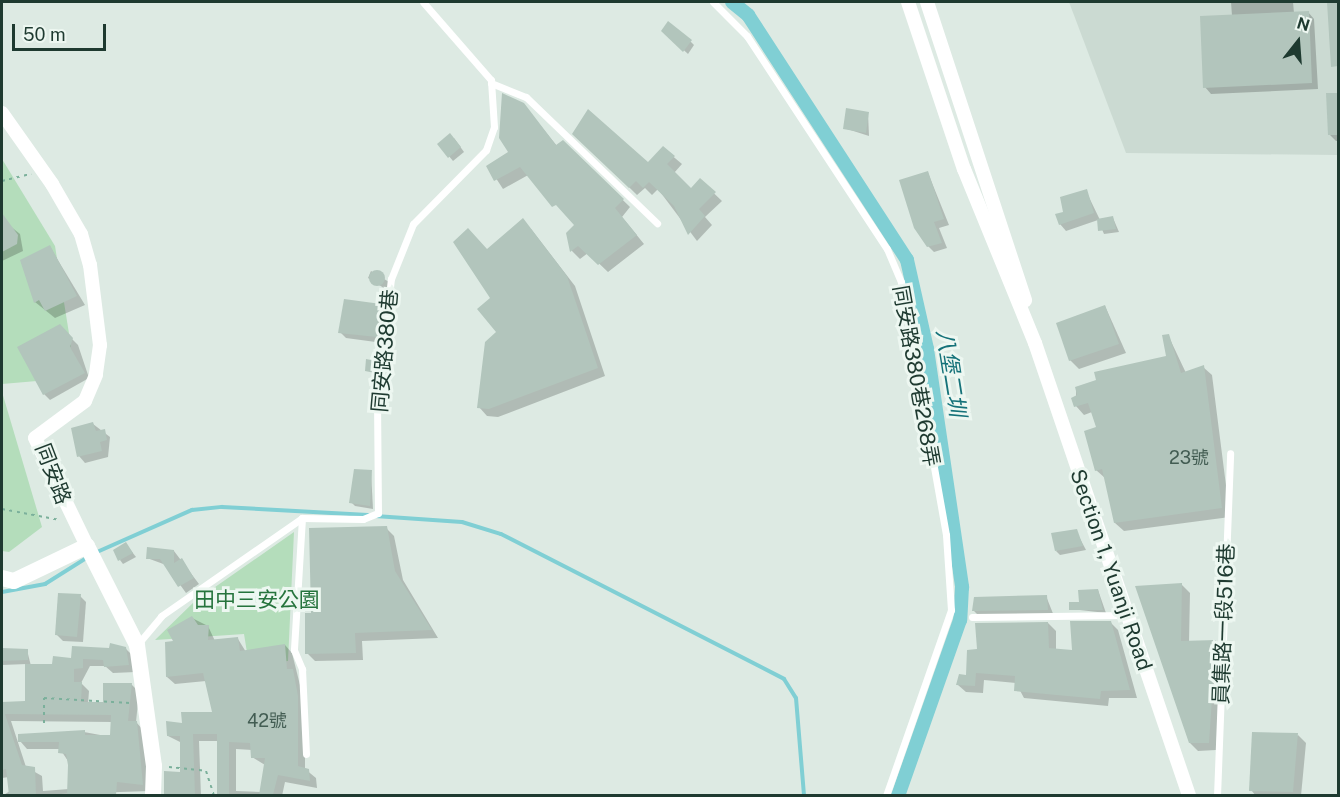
<!DOCTYPE html>
<html>
<head>
<meta charset="utf-8">
<style>
	body { margin:0 }
	#map { position:relative; width:1340px; height:797px; overflow:hidden; background:#ddeae3; font-family:"Public Sans","Noto Sans TC",sans-serif }
	div>[style] { position:absolute }
	.built>* { inset:0; background:#cbdad2 }
	.green>* { inset:0; background:#b4ddbb }
	.shadow>* { inset:0; background:#0003 }
	.stream>* { height:4px; margin:-2px; padding:0 2px; transform-origin:2px; border-radius:2px; background:#80cfd4 }
	.canal>* { height:14px; margin:-7px; padding:0 7px; transform-origin:7px; border-radius:7px; background:#80cfd4 }
	.building>* { inset:0; background:#b2c5bc }
	.round { border-radius:50% }
	.path>* { height:2px; margin-top:-1px; transform-origin:0; background:repeating-linear-gradient(90deg,#7bb09b 0 3px,transparent 0 7.5px) }
	.service>* { height:7px; margin:-3.5px; padding:0 3.5px; transform-origin:3.5px; border-radius:3.5px; background:#fff }
	.minor>* { height:14px; margin:-7px; padding:0 7px; transform-origin:7px; border-radius:7px; background:#fff }
	.tertiary>* { height:16px; margin:-8px; padding:0 8px; transform-origin:8px; border-radius:8px; background:#fff }
	span { translate:-50% -50%; white-space:nowrap; text-align:center; line-height:1.15; -webkit-text-stroke:6px #edf7f1; paint-order:stroke }
	.number-label { font-size:18px; color:#435d53 }
	.number-label span { -webkit-text-stroke-width:0 }
	.street-label { font-size:21px; color:#1e3a30 }
	.park-label { font-size:21px; color:#26743d }
	.water-label { font-size:22px; color:#157279; font-style:italic }
	.frame { position:absolute; inset:0; border:3px solid #1e3a30; pointer-events:none }
	.north { position:absolute; left:1268px; top:12px; width:60px; height:60px; -webkit-text-stroke:4px #edf7f1; paint-order:stroke; rotate:17deg; font-size:16px; font-weight:700; line-height:24px; text-align:center; color:#1e3a30 }
	.north::after { content:''; display:block; margin:auto; width:21px; height:27px; background:#1e3a30; clip-path:polygon(50% 0,100% 100%,50% 72%,0 100%) }
	.scale { position:absolute; left:12px; top:24px; width:94px; height:27px; box-sizing:border-box; border:3px solid #1e3a30; border-top:0; padding-left:8px; font-size:18px; line-height:21px; white-space:nowrap; color:#1e3a30; -webkit-text-stroke:4px #edf7f1; paint-order:stroke }
</style>
</head>
<body>
<div id="map">
	<div class="built">
		<i style="clip-path:polygon(1069px 2px,1338px 2px,1338px 155px,1126px 153px)"></i>
	</div>
	<div class="green">
		<i style="clip-path:polygon(2px 159px,55px 246px,71px 346px,37px 381px,2px 384px)"></i>
		<i style="clip-path:polygon(2px 392px,42px 527px,9px 552px,2px 551px)"></i>
		<i style="clip-path:polygon(294px 532px,288px 661px,249px 665px,244px 634px,155px 640px,195px 601px)"></i>
	</div>
	<div class="shadow">
		<i style="clip-path:polygon(1231px 2px,1293px 2px,1294px 13px,1308px 12px,1314px 19px,1318px 89px,1211px 94px,1205px 87px,1232px 16px)"></i>
		<i style="clip-path:polygon(1328px 2px,1338px 2px,1338px 61px,1331px 55px)"></i>
		<i style="clip-path:polygon(663px 31px,691px 42px,694px 45px,688px 54px)"></i>
		<i style="clip-path:polygon(1338px 94px,1338px 141px,1336px 141px,1330px 135px,1327px 95px)"></i>
		<i style="clip-path:polygon(523px 104px,557px 146px,563px 142px,630px 207px,622px 217px,644px 244px,608px 272px,588px 253px,580px 259px,572px 251px,567px 234px,576px 225px,530px 174px,503px 189px,488px 166px,510px 152px)"></i>
		<i style="clip-path:polygon(868px 113px,869px 136px,844px 128px)"></i>
		<i style="clip-path:polygon(574px 133px,648px 164px,663px 148px,682px 164px,674px 173px,691px 190px,700px 180px,722px 201px,705px 217px,712px 225px,697px 241px,658px 189px,652px 195px,645px 188px,637px 195px)"></i>
		<i style="clip-path:polygon(454px 138px,464px 152px,453px 161px,439px 144px)"></i>
		<i style="clip-path:polygon(928px 173px,949px 225px,939px 228px,947px 248px,934px 252px,928px 246px)"></i>
		<i style="clip-path:polygon(1086px 191px,1100px 220px,1113px 218px,1119px 232px,1104px 234px,1098px 220px,1066px 231px,1060px 224px)"></i>
		<i style="clip-path:polygon(5px 222px,20px 234px,23px 251px,2px 261px)"></i>
		<i style="clip-path:polygon(531px 229px,575px 286px,605px 376px,498px 417px,487px 416px,479px 407px,498px 333px,488px 250px)"></i>
		<i style="clip-path:polygon(50px 247px,85px 305px,55px 318px,35px 302px,21px 261px)"></i>
		<i style="clip-path:polygon(371px 271px,389px 282px,387px 290px,368px 278px)"></i>
		<i style="clip-path:polygon(380px 305px,387px 311px,383px 343px,346px 338px,340px 332px)"></i>
		<i style="clip-path:polygon(1105px 306px,1126px 353px,1079px 369px,1070px 360px)"></i>
		<i style="clip-path:polygon(59px 326px,78px 345px,89px 378px,50px 400px,44px 394px)"></i>
		<i style="clip-path:polygon(1168px 335px,1186px 373px,1203px 367px,1212px 375px,1230px 517px,1124px 531px,1115px 523px,1105px 478px,1096px 470px,1098px 428px,1092px 412px,1084px 415px,1076px 406px,1076px 388px,1168px 357px)"></i>
		<i style="clip-path:polygon(93px 424px,110px 437px,108px 457px,85px 463px,79px 456px)"></i>
		<i style="clip-path:polygon(371px 472px,373px 509px,355px 506px,351px 502px)"></i>
		<i style="clip-path:polygon(386px 528px,394px 536px,403px 580px,438px 638px,362px 641px,363px 660px,315px 661px,307px 653px,313px 614px)"></i>
		<i style="clip-path:polygon(1076px 531px,1086px 550px,1060px 555px,1056px 551px)"></i>
		<i style="clip-path:polygon(126px 544px,136px 557px,123px 564px,120px 560px)"></i>
		<i style="clip-path:polygon(174px 551px,199px 584px,186px 593px,166px 565px,147px 558px)"></i>
		<i style="clip-path:polygon(1182px 585px,1190px 593px,1189px 643px,1215px 641px,1223px 649px,1216px 750px,1198px 751px,1190px 743px,1137px 588px)"></i>
		<i style="clip-path:polygon(1098px 590px,1106px 613px,1071px 609px,1081px 603px)"></i>
		<i style="clip-path:polygon(225px 592px,232px 599px,226px 603px,221px 596px)"></i>
		<i style="clip-path:polygon(80px 596px,86px 602px,83px 642px,63px 641px,56px 634px)"></i>
		<i style="clip-path:polygon(1046px 596px,1054px 616px,980px 617px,974px 611px)"></i>
		<i style="clip-path:polygon(evenodd,192px 618px,208px 626px,215px 641px,238px 639px,246px 652px,285px 645px,292px 653px,305px 705px,305px 769px,316px 778px,317px 788px,285px 782px,282px 796px,219px 796px,219px 741px,199px 741px,201px 796px,164px 796px,166px 772px,181px 773px,182px 743px,168px 736px,214px 714px,206px 681px,175px 684px,167px 677px,176px 642px,192px 618px,236px 749px,252px 750px,252px 757px,265px 765px,261px 792px,236px 791px,236px 749px)"></i>
		<i style="clip-path:polygon(1110px 622px,1118px 630px,1137px 698px,1109px 698px,1108px 706px,1024px 698px,1016px 683px,984px 680px,983px 693px,966px 692px,958px 685px,968px 677px,978px 651px,1048px 623px,1056px 631px,1056px 650px,1073px 652px)"></i>
		<i style="clip-path:polygon(evenodd,73px 648px,125px 648px,133px 656px,136px 672px,113px 673px,105px 666px,90px 666px,81px 683px,89px 691px,88px 704px,104px 704px,131px 684px,139px 692px,136px 722px,144px 731px,150px 791px,2px 796px,10px 791px,9px 777px,2px 778px,2px 702px,27px 703px,27px 664px,2px 665px,2px 650px,27px 650px,31px 666px,54px 666px,73px 660px,73px 648px,11px 721px,112px 722px,111px 737px,84px 732px,20px 741px,27px 749px,60px 749px,68px 761px,69px 789px,43px 791px,42px 776px,26px 767px,11px 721px)"></i>
		<i style="clip-path:polygon(1298px 735px,1306px 743px,1301px 796px,1256px 796px,1251px 790px)"></i>
	</div>
	<div class="stream">
		<i style="left:375px;top:516px;width:87px;rotate:3.9deg"></i>
		<i style="left:462px;top:522px;width:41px;rotate:17.1deg"></i>
		<i style="left:501px;top:534px;width:318px;rotate:27.1deg"></i>
		<i style="left:784px;top:679px;width:22px;rotate:58deg"></i>
		<i style="left:796px;top:698px;width:98px;rotate:85.3deg"></i>
		<i style="left:97px;top:552px;width:104px;rotate:-23.9deg"></i>
		<i style="left:192px;top:510px;width:30px;rotate:-6deg"></i>
		<i style="left:222px;top:507px;width:146px;rotate:3.1deg"></i>
		<i style="left:2px;top:592px;width:44px;rotate:-10.5deg"></i>
		<i style="left:45px;top:584px;width:51px;rotate:-32.1deg"></i>
	</div>
	<div class="canal">
		<i style="left:732px;top:2px;width:21px;rotate:39deg"></i>
		<i style="left:748px;top:15px;width:292px;rotate:57deg"></i>
		<i style="left:907px;top:260px;width:91px;rotate:77.3deg"></i>
		<i style="left:927px;top:349px;width:241px;rotate:81.6deg"></i>
		<i style="left:962px;top:587px;width:33px;rotate:93deg"></i>
		<i style="left:960px;top:620px;width:187px;rotate:109.4deg"></i>
	</div>
	<div class="building">
		<i style="clip-path:polygon(1327px 2px,1338px 2px,1338px 66px,1331px 67px)"></i>
		<i style="clip-path:polygon(1309px 11px,1312px 83px,1203px 88px,1200px 16px)"></i>
		<i style="clip-path:polygon(668px 21px,692px 40px,683px 52px,661px 31px)"></i>
		<i style="clip-path:polygon(502px 93px,524px 103px,556px 145px,563px 140px,624px 199px,615px 208px,637px 235px,598px 265px,578px 246px,570px 252px,566px 233px,574px 225px,556px 205px,552px 207px,520px 167px,494px 181px,486px 166px,508px 152px,499px 138px)"></i>
		<i style="clip-path:polygon(1326px 93px,1338px 93px,1338px 135px,1328px 135px)"></i>
		<i style="clip-path:polygon(846px 108px,869px 112px,866px 133px,843px 129px)"></i>
		<i style="clip-path:polygon(588px 109px,648px 162px,663px 146px,675px 156px,667px 164px,691px 188px,700px 178px,716px 192px,699px 209px,705px 216px,688px 235px,674px 206px,649px 182px,643px 188px,636px 181px,629px 188px,572px 134px)"></i>
		<i style="clip-path:polygon(450px 133px,461px 147px,448px 158px,437px 144px)"></i>
		<i style="clip-path:polygon(928px 171px,944px 219px,934px 222px,942px 243px,927px 247px,914px 228px,899px 180px)"></i>
		<i style="clip-path:polygon(1087px 189px,1094px 213px,1059px 225px,1055px 214px,1063px 212px,1060px 197px)"></i>
		<i style="clip-path:polygon(2px 213px,18px 235px,17px 244px,2px 252px)"></i>
		<i style="clip-path:polygon(1113px 216px,1116px 229px,1098px 231px,1097px 219px)"></i>
		<i style="clip-path:polygon(523px 218px,567px 276px,598px 368px,489px 409px,477px 408px,485px 342px,496px 332px,477px 309px,490px 298px,453px 242px,468px 228px,487px 249px)"></i>
		<i style="clip-path:polygon(50px 245px,77px 296px,45px 311px,39px 300px,34px 303px,20px 260px)"></i>
		<i class="round" style="left:369px;top:270px;width:16px;height:16px"></i>
		<i style="clip-path:polygon(344px 299px,381px 304px,377px 337px,338px 333px)"></i>
		<i style="clip-path:polygon(1105px 305px,1119px 344px,1069px 361px,1056px 323px)"></i>
		<i style="clip-path:polygon(60px 324px,73px 338px,70px 347px,85px 373px,43px 395px,17px 347px)"></i>
		<i style="clip-path:polygon(1169px 334px,1181px 373px,1204px 365px,1222px 508px,1114px 523px,1102px 469px,1095px 471px,1084px 431px,1096px 427px,1088px 403px,1074px 407px,1071px 398px,1077px 395px,1075px 387px,1096px 380px,1094px 372px,1166px 356px,1162px 335px)"></i>
		<i style="clip-path:polygon(366px 359px,376px 361px,375px 373px,365px 371px)"></i>
		<i style="clip-path:polygon(93px 422px,96px 431px,105px 429px,107px 440px,100px 442px,102px 451px,77px 457px,71px 428px)"></i>
		<i style="clip-path:polygon(354px 469px,372px 470px,370px 506px,349px 503px)"></i>
		<i style="clip-path:polygon(387px 526px,395px 571px,432px 630px,355px 633px,356px 653px,305px 654px,305px 613px,311px 613px,309px 528px)"></i>
		<i style="clip-path:polygon(1077px 529px,1083px 546px,1055px 551px,1051px 533px)"></i>
		<i style="clip-path:polygon(126px 542px,133px 553px,118px 561px,113px 550px)"></i>
		<i style="clip-path:polygon(147px 547px,174px 550px,174px 563px,182px 558px,194px 578px,178px 587px,160px 559px,146px 559px)"></i>
		<i style="clip-path:polygon(1182px 583px,1181px 641px,1216px 640px,1209px 743px,1189px 743px,1135px 586px)"></i>
		<i style="clip-path:polygon(1098px 589px,1103px 610px,1069px 610px,1069px 602px,1079px 602px,1078px 590px)"></i>
		<i class="round" style="left:219px;top:590px;width:12px;height:12px"></i>
		<i style="clip-path:polygon(58px 593px,81px 594px,77px 637px,55px 635px)"></i>
		<i style="clip-path:polygon(1047px 595px,1048px 610px,972px 611px,974px 597px)"></i>
		<i style="clip-path:polygon(192px 616px,198px 625px,209px 625px,208px 640px,238px 637px,240px 651px,285px 644px,287px 669px,293px 669px,298px 696px,298px 766px,309px 769px,310px 781px,278px 775px,273px 795px,259px 795px,265px 758px,251px 758px,250px 743px,229px 742px,229px 795px,217px 795px,217px 734px,193px 734px,195px 795px,164px 795px,164px 771px,180px 772px,180px 736px,167px 736px,166px 721px,182px 723px,181px 712px,212px 712px,203px 673px,166px 677px,165px 642px,173px 641px,167px 630px)"></i>
		<i style="clip-path:polygon(1070px 621px,1111px 621px,1130px 690px,1101px 691px,1100px 699px,1014px 691px,1015px 676px,976px 673px,975px 686px,956px 685px,959px 674px,966px 675px,967px 650px,977px 649px,975px 623px,1048px 622px,1049px 648px,1072px 650px)"></i>
		<i style="clip-path:polygon(110px 643px,126px 647px,129px 665px,104px 667px,103px 660px,83px 659px,83px 668px,74px 669px,74px 682px,82px 682px,81px 702px,103px 702px,103px 683px,132px 683px,128px 721px,137px 721px,143px 785px,117px 782px,116px 795px,67px 795px,68px 765px,66px 754px,58px 753px,59px 742px,18px 742px,18px 734px,85px 730px,85px 735px,110px 735px,111px 715px,5px 714px,22px 765px,35px 767px,36px 795px,9px 795px,6px 769px,2px 770px,2px 702px,25px 701px,25px 664px,52px 664px,53px 656px,71px 658px,72px 646px,109px 648px)"></i>
		<i style="clip-path:polygon(2px 648px,28px 649px,28px 660px,2px 661px)"></i>
		<i style="clip-path:polygon(1252px 732px,1298px 733px,1293px 792px,1249px 791px)"></i>
	</div>
	<div class="path">
		<i style="left:2px;top:181px;width:30px;rotate:-14deg"></i>
		<i style="left:2px;top:509px;width:59px;rotate:10.7deg"></i>
		<i style="left:44px;top:723px;width:25px;rotate:-90deg"></i>
		<i style="left:44px;top:698px;width:86px;rotate:3.3deg"></i>
		<i style="left:169px;top:767px;width:37px;rotate:6deg"></i>
		<i style="left:206px;top:771px;width:26px;rotate:72deg"></i>
	</div>
	<div class="service">
		<i style="left:713px;top:2px;width:48px;rotate:45deg"></i>
		<i style="left:747px;top:36px;width:255px;rotate:56.7deg"></i>
		<i style="left:887px;top:249px;width:36px;rotate:67deg"></i>
		<i style="left:901px;top:282px;width:257px;rotate:79.9deg"></i>
		<i style="left:946px;top:535px;width:75px;rotate:86.2deg"></i>
		<i style="left:951px;top:610px;width:197px;rotate:109.3deg"></i>
		<i style="left:491px;top:83px;width:38px;rotate:22deg"></i>
		<i style="left:526px;top:97px;width:182px;rotate:43.9deg"></i>
		<i style="left:302px;top:518px;width:132px;rotate:93.5deg"></i>
		<i style="left:294px;top:650px;width:21px;rotate:67deg"></i>
		<i style="left:302px;top:669px;width:85px;rotate:87.3deg"></i>
		<i style="left:972px;top:617px;width:154px;rotate:-0.7deg"></i>
		<i style="left:137px;top:645px;width:38px;rotate:-50deg"></i>
		<i style="left:161px;top:616px;width:172px;rotate:-34.8deg"></i>
		<i style="left:302px;top:518px;width:61px;rotate:0.9deg"></i>
		<i style="left:363px;top:519px;width:16px;rotate:-22deg"></i>
		<i style="left:378px;top:513px;width:110px;rotate:-90.5deg"></i>
		<i style="left:377px;top:403px;width:125px;rotate:-83.6deg"></i>
		<i style="left:391px;top:279px;width:59px;rotate:-68.2deg"></i>
		<i style="left:413px;top:224px;width:104px;rotate:-45.4deg"></i>
		<i style="left:486px;top:150px;width:24px;rotate:-71deg"></i>
		<i style="left:494px;top:127px;width:47px;rotate:-93.7deg"></i>
		<i style="left:491px;top:80px;width:103px;rotate:-131.1deg"></i>
		<i style="left:1217px;top:796px;width:343px;rotate:-87.8deg"></i>
	</div>
	<div class="minor">
		<i style="left:908px;top:2px;width:176px;rotate:71.5deg"></i>
		<i style="left:964px;top:169px;width:188px;rotate:67.8deg"></i>
		<i style="left:1035px;top:343px;width:478px;rotate:71.2deg"></i>
		<i style="left:927px;top:2px;width:314px;rotate:71.8deg"></i>
		<i style="left:2px;top:113px;width:87px;rotate:54.8deg"></i>
		<i style="left:52px;top:184px;width:58px;rotate:59.9deg"></i>
		<i style="left:81px;top:234px;width:32px;rotate:74deg"></i>
		<i style="left:90px;top:265px;width:81px;rotate:82.9deg"></i>
		<i style="left:100px;top:345px;width:30px;rotate:98deg"></i>
		<i style="left:96px;top:375px;width:28px;rotate:113deg"></i>
		<i style="left:85px;top:401px;width:62px;rotate:143.5deg"></i>
		<i style="left:35px;top:438px;width:120px;rotate:64.3deg"></i>
	</div>
	<div class="tertiary">
		<i style="left:2px;top:578px;width:12px;rotate:14deg"></i>
		<i style="left:14px;top:581px;width:81px;rotate:-25.6deg"></i>
		<i style="left:87px;top:546px;width:111px;rotate:63.2deg"></i>
		<i style="left:137px;top:645px;width:122px;rotate:82deg"></i>
		<i style="left:154px;top:766px;width:30px;rotate:92deg"></i>
	</div>
	<div class="number-label">
		<span style="left:1189px;top:458px">23號</span>
		<span style="left:267px;top:721px">42號</span>
	</div>
	<div class="street-label">
		<span style="left:385px;top:351px;rotate:-85deg">同安路380巷</span>
		<span style="left:916px;top:376px;rotate:80deg">同安路380巷268弄</span>
		<span style="left:53px;top:474px;rotate:69deg">同安路</span>
		<span style="left:1111px;top:570px;rotate:71deg">Section 1, Yuanji Road</span>
		<span style="left:1224px;top:624px;rotate:-88deg">員集路一段516巷</span>
	</div>
	<div class="park-label">
		<span style="left:257px;top:600px">田中三安公園</span>
	</div>
	<div class="water-label">
		<span style="left:951px;top:373px;rotate:81deg">八堡二圳</span>
	</div>
	<div class="frame"></div>
	<div class="north">N</div>
	<div class="scale">50 m</div>
</div>
</body>
</html>
